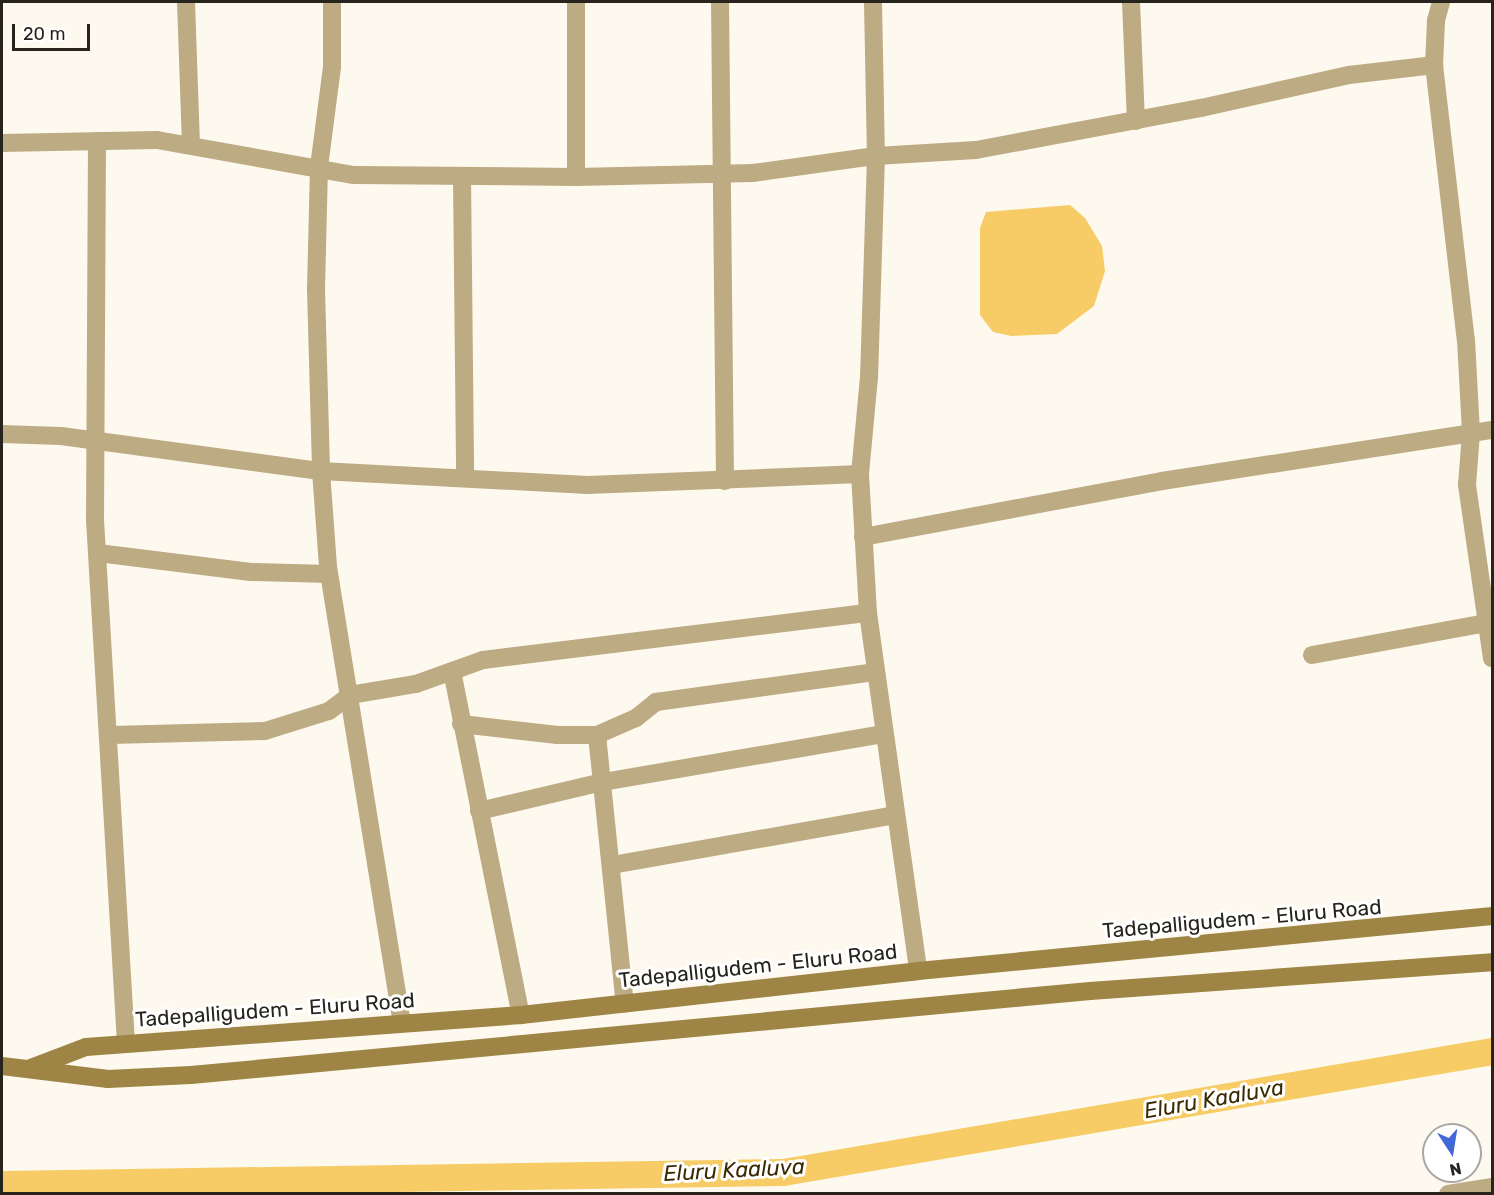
<!DOCTYPE html>
<html>
<head>
<meta charset="utf-8">
<style>
	body { margin:0 }
	#map { position:relative; width:1494px; height:1195px; overflow:hidden; background:#fef9ef; font-family:Rubik,sans-serif }
	div>[style] { position:absolute }
	.water>* { inset:0; background:#f7cc66 }
	.canal>* { height:27px; margin:-13.5px; padding:0 13.5px; transform-origin:13.5px; border-radius:13.5px; background:#f7cc66 }
	.street>* { height:18px; margin:-9px; padding:0 9px; transform-origin:9px; border-radius:9px; background:#bdab83 }
	.secondary>* { height:18px; margin:-9px; padding:0 9px; transform-origin:9px; border-radius:9px; background:#9e8445 }
	span { translate:-50% -50%; white-space:nowrap; text-align:center; line-height:1.15; -webkit-text-stroke:6px #fff; paint-order:stroke }
	.street-label { font-size:21px; color:#27241e }
	.water-label { font-size:22px; color:#3b2a00; font-style:italic }
	.frame { position:absolute; inset:0; border:3px solid #27241e; pointer-events:none }
	.north { position:absolute; left:1422px; top:1123px; width:60px; height:60px; box-sizing:border-box; background:#fff; border:2px solid #a9a7a5; border-radius:50%; rotate:168deg; font-size:16px; font-weight:700; line-height:24px; text-align:center; color:#27241e }
	.north::after { content:''; display:block; margin:auto; width:21px; height:27px; background:#4167d9; clip-path:polygon(50% 0,100% 100%,50% 72%,0 100%) }
	.scale { position:absolute; left:12px; top:24px; width:78px; height:27px; box-sizing:border-box; border:3px solid #27241e; border-top:0; padding-left:8px; font-size:18px; line-height:21px; white-space:nowrap; color:#27241e; -webkit-text-stroke:4px #fff; paint-order:stroke }
</style>
</head>
<body>
<div id="map">
	<div class="water">
		<i style="clip-path:polygon(1070px 205px,1085px 218px,1102px 246px,1105px 271px,1094px 306px,1057px 334px,1011px 336px,993px 332px,980px 315px,980px 228px,986px 212px)"></i>
	</div>
	<div class="canal">
		<i style="left:2px;top:1184px;width:781px;rotate:-0.88deg"></i>
		<i style="left:783px;top:1172px;width:719px;rotate:-9.68deg"></i>
	</div>
	<div class="street">
		<i style="left:186px;top:2px;width:143px;rotate:88deg"></i>
		<i style="left:332px;top:2px;width:65px;rotate:90deg"></i>
		<i style="left:332px;top:67px;width:101px;rotate:97.4deg"></i>
		<i style="left:319px;top:167px;width:122px;rotate:91.4deg"></i>
		<i style="left:316px;top:289px;width:182px;rotate:88.4deg"></i>
		<i style="left:321px;top:471px;width:96px;rotate:85.8deg"></i>
		<i style="left:328px;top:567px;width:462px;rotate:80.8deg"></i>
		<i style="left:576px;top:2px;width:175px;rotate:90deg"></i>
		<i style="left:720px;top:2px;width:479px;rotate:89.4deg"></i>
		<i style="left:873px;top:2px;width:154px;rotate:88.9deg"></i>
		<i style="left:876px;top:156px;width:221px;rotate:91.8deg"></i>
		<i style="left:869px;top:377px;width:97px;rotate:95.3deg"></i>
		<i style="left:860px;top:474px;width:139px;rotate:86.7deg"></i>
		<i style="left:868px;top:613px;width:361px;rotate:82deg"></i>
		<i style="left:1131px;top:2px;width:119px;rotate:87.6deg"></i>
		<i style="left:1441px;top:2px;width:20px;rotate:105deg"></i>
		<i style="left:1436px;top:21px;width:44px;rotate:92.6deg"></i>
		<i style="left:1434px;top:65px;width:277px;rotate:83.4deg"></i>
		<i style="left:1466px;top:340px;width:93px;rotate:86.9deg"></i>
		<i style="left:1471px;top:433px;width:52px;rotate:94.4deg"></i>
		<i style="left:1467px;top:485px;width:175px;rotate:81.8deg"></i>
		<i style="left:97px;top:141px;width:379px;rotate:90.3deg"></i>
		<i style="left:95px;top:520px;width:524px;rotate:86.61deg"></i>
		<i style="left:2px;top:143px;width:155px;rotate:-1.1deg"></i>
		<i style="left:157px;top:140px;width:200px;rotate:10.1deg"></i>
		<i style="left:354px;top:175px;width:222px;rotate:0.5deg"></i>
		<i style="left:576px;top:177px;width:177px;rotate:-1.3deg"></i>
		<i style="left:753px;top:173px;width:124px;rotate:-7.9deg"></i>
		<i style="left:876px;top:156px;width:100px;rotate:-3.4deg"></i>
		<i style="left:976px;top:150px;width:229px;rotate:-10.6deg"></i>
		<i style="left:1201px;top:108px;width:152px;rotate:-12.6deg"></i>
		<i style="left:1349px;top:75px;width:86px;rotate:-6.7deg"></i>
		<i style="left:462px;top:176px;width:301px;rotate:89.4deg"></i>
		<i style="left:2px;top:434px;width:59px;rotate:1.9deg"></i>
		<i style="left:61px;top:436px;width:262px;rotate:7.7deg"></i>
		<i style="left:321px;top:471px;width:267px;rotate:3deg"></i>
		<i style="left:588px;top:485px;width:272px;rotate:-2.3deg"></i>
		<i style="left:863px;top:537px;width:304px;rotate:-10.6deg"></i>
		<i style="left:1162px;top:481px;width:334px;rotate:-8.8deg"></i>
		<i style="left:98px;top:553px;width:154px;rotate:7.1deg"></i>
		<i style="left:251px;top:572px;width:78px;rotate:1.5deg"></i>
		<i style="left:1312px;top:655px;width:178px;rotate:-10.4deg"></i>
		<i style="left:452px;top:671px;width:351px;rotate:78.7deg"></i>
		<i style="left:461px;top:724px;width:97px;rotate:6.5deg"></i>
		<i style="left:557px;top:735px;width:40px"></i>
		<i style="left:597px;top:735px;width:43px;rotate:-23.6deg"></i>
		<i style="left:636px;top:718px;width:26px;rotate:-39deg"></i>
		<i style="left:656px;top:702px;width:222px;rotate:-7.8deg"></i>
		<i style="left:111px;top:735px;width:154px;rotate:-1.5deg"></i>
		<i style="left:265px;top:731px;width:67px;rotate:-17.4deg"></i>
		<i style="left:329px;top:711px;width:26px;rotate:-37deg"></i>
		<i style="left:350px;top:695px;width:67px;rotate:-9.5deg"></i>
		<i style="left:416px;top:684px;width:71px;rotate:-19.7deg"></i>
		<i style="left:483px;top:660px;width:388px;rotate:-7deg"></i>
		<i style="left:597px;top:735px;width:270px;rotate:84.1deg"></i>
		<i style="left:479px;top:811px;width:127px;rotate:-13.2deg"></i>
		<i style="left:603px;top:782px;width:285px;rotate:-9.7deg"></i>
		<i style="left:612px;top:865px;width:287px;rotate:-10deg"></i>
		<i style="left:1448px;top:1194px;width:45px;rotate:-9deg"></i>
	</div>
	<div class="secondary">
		<i style="left:2px;top:1066px;width:107px;rotate:7deg"></i>
		<i style="left:108px;top:1079px;width:83px;rotate:-2.8deg"></i>
		<i style="left:191px;top:1075px;width:903px;rotate:-5.34deg"></i>
		<i style="left:1090px;top:991px;width:403px;rotate:-4.1deg"></i>
		<i style="left:31px;top:1068px;width:59px;rotate:-20.9deg"></i>
		<i style="left:86px;top:1047px;width:436px;rotate:-4.2deg"></i>
		<i style="left:521px;top:1015px;width:399px;rotate:-6.3deg"></i>
		<i style="left:918px;top:971px;width:577px;rotate:-5.47deg"></i>
	</div>
	<div class="street-label">
		<span style="left:1242px;top:919px;rotate:-5deg">Tadepalligudem - Eluru Road</span>
		<span style="left:758px;top:966px;rotate:-6deg">Tadepalligudem - Eluru Road</span>
		<span style="left:275px;top:1010px;rotate:-4deg">Tadepalligudem - Eluru Road</span>
	</div>
	<div class="water-label">
		<span style="left:1214px;top:1099px;rotate:-10deg">Eluru Kaaluva</span>
		<span style="left:734px;top:1170px;rotate:-3deg">Eluru Kaaluva</span>
	</div>
	<div class="frame"></div>
	<div class="north">N</div>
	<div class="scale">20 m</div>
</div>
</body>
</html>
